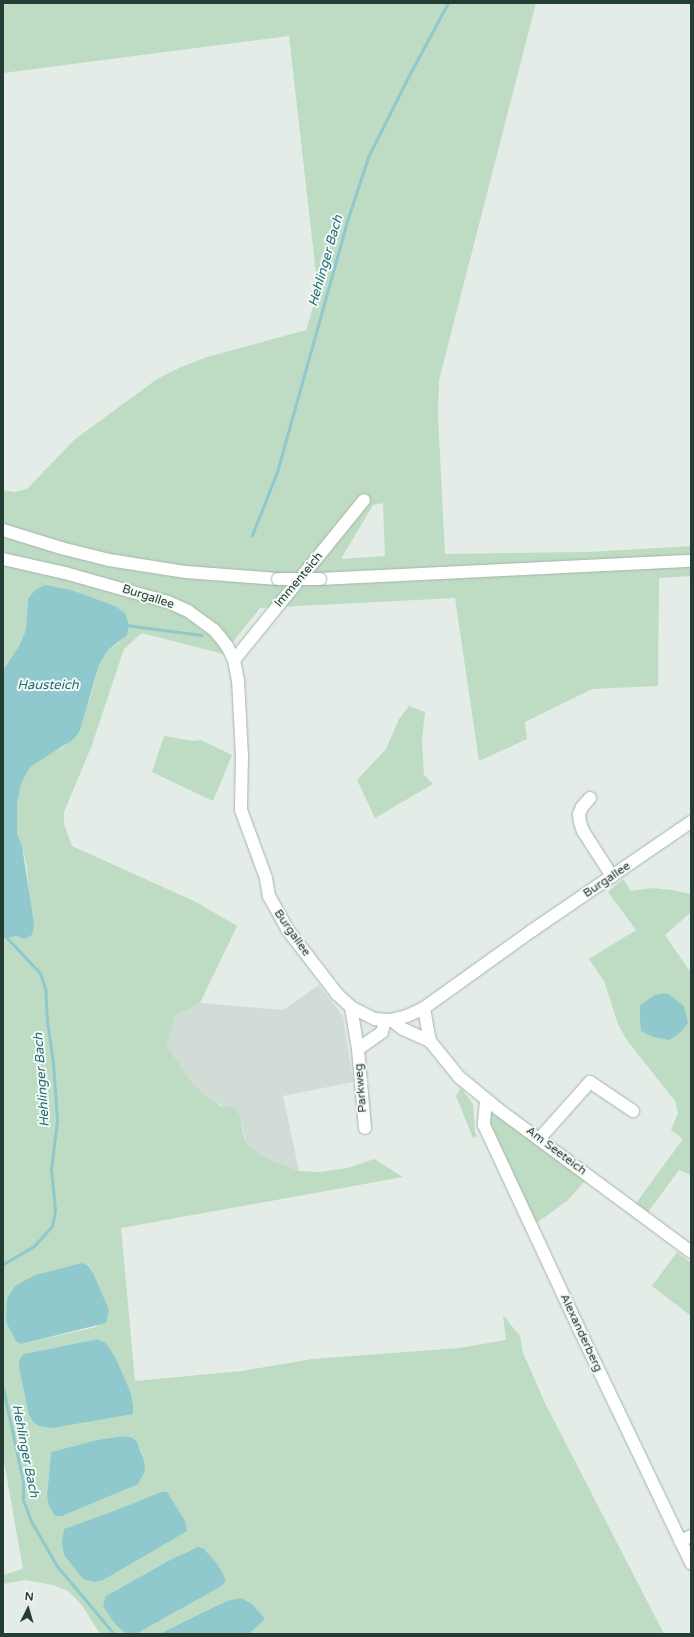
<!DOCTYPE html>
<html>
<head>
<meta charset="utf-8">
<style>
	body { margin:0 }
	#map { position:relative; width:694px; height:1637px; overflow:hidden; background:#e3ece7; font-family:"Varela Round",sans-serif }
	div>[style] { position:absolute }
	.built>* { inset:0; background:#d1dcd6 }
	.green>* { inset:0; background:#bedcc3 }
	.water>* { inset:0; background:#8fc9cd }
	.stream>* { height:3px; margin:-1.5px; padding:0 1.5px; transform-origin:1.5px; border-radius:1.5px; background:#8fc9cd }
	.roads { filter:drop-shadow(0 0 1px #a6b4ad) drop-shadow(0 0 1px #a6b4ad) }
	.minor>* { height:12px; margin:-6px; padding:0 6px; transform-origin:6px; border-radius:6px; background:#fff }
	.tertiary>* { height:12px; margin:-6px; padding:0 6px; transform-origin:6px; border-radius:6px; background:#fff }
	.bridges { filter:drop-shadow(0 0 1px #a6b4ad) drop-shadow(0 0 1px #a6b4ad) }
	.tertiary-bridge>* { height:12px; margin:-6px; padding:0 6px; transform-origin:6px; border-radius:6px; background:#fff }
	span { translate:-50% -50%; white-space:nowrap; text-align:center; line-height:1.15; -webkit-text-stroke:4px #f3f9f6; paint-order:stroke }
	.street-label { font-size:12px; color:#243c33 }
	.water-label { font-size:13px; color:#226e74; font-style:italic }
	.frame { position:absolute; inset:0; border:4px solid #243c33; pointer-events:none }
	.north { position:absolute; left:8px; top:1589px; width:40px; height:40px; -webkit-text-stroke:3px #f3f9f6; paint-order:stroke; rotate:5deg; font-size:11px; font-weight:700; line-height:16px; text-align:center; color:#243c33 }
	.north::after { content:''; display:block; margin:auto; width:14px; height:18px; background:#243c33; clip-path:polygon(50% 0,100% 100%,50% 72%,0 100%) }
</style>
</head>
<body>
<div id="map">
	<div class="built">
		<i style="clip-path:polygon(319px 985px,343px 1016px,353px 1082px,283px 1096px,299px 1171px,264px 1157px,247px 1145px,240px 1116px,206px 1096px,190px 1080px,167px 1046px,175px 1016px,200px 1003px,283px 1010px)"></i>
	</div>
	<div class="green">
		<i style="clip-path:polygon(evenodd,3px 3px,536px 3px,439px 380px,438px 416px,445px 554px,588px 552px,691px 546px,691px 576px,659px 578px,658px 686px,592px 689px,525px 722px,527px 739px,479px 761px,455px 598px,260px 608px,223px 654px,142px 633px,124px 649px,92px 745px,64px 812px,64px 824px,72px 846px,196px 902px,237px 926px,200px 1003px,175px 1016px,167px 1046px,190px 1080px,206px 1096px,221px 1106px,235px 1108px,240px 1116px,243px 1133px,247px 1145px,264px 1157px,299px 1171px,319px 1172px,348px 1168px,374px 1159px,403px 1177px,121px 1228px,135px 1381px,242px 1371px,312px 1359px,459px 1348px,506px 1340px,503px 1315px,520px 1336px,523px 1353px,545px 1403px,664px 1634px,249px 1634px,265px 1619px,181px 1624px,159px 1634px,136px 1634px,220px 1587px,226px 1581px,215px 1561px,203px 1548px,199px 1547px,168px 1561px,106px 1596px,115px 1624px,126px 1634px,100px 1634px,81px 1604px,68px 1591px,53px 1585px,25px 1580px,3px 1584px,3px 1575px,23px 1569px,3px 1456px,3px 939px,17px 936px,24px 938px,32px 935px,27px 868px,22px 846px,17px 833px,17px 804px,21px 784px,30px 767px,43px 757px,64px 747px,90px 699px,99px 665px,108px 650px,120px 642px,28px 599px,26px 630px,19px 646px,3px 670px,3px 490px,14px 492px,27px 489px,74px 440px,157px 379px,179px 368px,207px 357px,306px 330px,318px 291px,289px 36px,3px 73px,3px 3px,383px 503px,385px 556px,341px 559px,373px 505px,383px 503px,3px 3px,81px 1263px,109px 1310px,96px 1327px,21px 1344px,7px 1309px,7px 1299px,35px 1275px,81px 1263px,3px 3px,98px 1339px,106px 1343px,130px 1391px,24px 1354px,98px 1339px,3px 3px,122px 1436px,131px 1437px,141px 1451px,145px 1471px,47px 1495px,51px 1452px,97px 1440px,122px 1436px,3px 3px,161px 1492px,167px 1492px,171px 1500px,74px 1566px,64px 1555px,106px 1514px,161px 1492px)"></i>
		<i style="clip-path:polygon(409px 706px,425px 712px,422px 740px,424px 775px,433px 784px,375px 818px,357px 780px,386px 749px,399px 719px)"></i>
		<i style="clip-path:polygon(164px 736px,194px 741px,201px 740px,232px 755px,213px 801px,152px 772px)"></i>
		<i style="clip-path:polygon(623px 879px,631px 891px,653px 888px,672px 890px,691px 894px,691px 912px,665px 935px,691px 973px,691px 1175px,679px 1170px,648px 1212px,636px 1203px,683px 1139px,671px 1130px,678px 1113px,675px 1101px,626px 1039px,618px 1024px,604px 981px,589px 959px,636px 930px,608px 892px)"></i>
		<i style="clip-path:polygon(461px 1088px,473px 1104px,475px 1132px,477px 1137px,473px 1138px,456px 1096px)"></i>
		<i style="clip-path:polygon(492px 1111px,585px 1181px,567px 1201px,535px 1224px,487px 1120px)"></i>
		<i style="clip-path:polygon(677px 1252px,691px 1263px,691px 1316px,652px 1286px)"></i>
	</div>
	<div class="water">
		<i style="clip-path:polygon(45px 585px,71px 590px,115px 606px,125px 613px,129px 625px,127px 635px,108px 650px,99px 665px,80px 730px,74px 739px,30px 767px,21px 784px,17px 804px,17px 833px,22px 846px,34px 924px,32px 935px,24px 939px,17px 936px,3px 939px,3px 670px,19px 646px,26px 630px,28px 599px,35px 590px)"></i>
		<i style="clip-path:polygon(667px 993px,684px 1006px,688px 1023px,680px 1033px,669px 1040px,653px 1037px,641px 1031px,640px 1018px,640px 1005px,655px 995px)"></i>
		<i style="clip-path:polygon(81px 1263px,87px 1265px,93px 1273px,109px 1310px,106px 1323px,21px 1344px,16px 1341px,6px 1322px,7px 1299px,15px 1286px,35px 1275px)"></i>
		<i style="clip-path:polygon(98px 1339px,106px 1343px,116px 1359px,130px 1391px,133px 1405px,133px 1414px,52px 1428px,39px 1426px,34px 1423px,29px 1415px,19px 1367px,19px 1361px,22px 1356px,24px 1354px)"></i>
		<i style="clip-path:polygon(122px 1436px,131px 1437px,137px 1442px,144px 1461px,145px 1471px,138px 1484px,62px 1516px,55px 1516px,49px 1506px,47px 1495px,51px 1452px,97px 1440px)"></i>
		<i style="clip-path:polygon(161px 1492px,167px 1492px,185px 1521px,187px 1531px,103px 1580px,94px 1582px,83px 1579px,64px 1555px,62px 1542px,64px 1529px,106px 1514px)"></i>
		<i style="clip-path:polygon(198px 1547px,203px 1548px,215px 1561px,222px 1572px,226px 1581px,220px 1587px,136px 1634px,126px 1634px,115px 1624px,103px 1606px,106px 1596px,168px 1561px)"></i>
		<i style="clip-path:polygon(241px 1598px,252px 1604px,265px 1619px,249px 1634px,159px 1634px,227px 1601px)"></i>
	</div>
	<div class="stream">
		<i style="left:252px;top:535px;width:68px;rotate:-68.4deg"></i>
		<i style="left:277px;top:472px;width:264px;rotate:-74.4deg"></i>
		<i style="left:348px;top:218px;width:64px;rotate:-71.8deg"></i>
		<i style="left:368px;top:157px;width:87px;rotate:-63.4deg"></i>
		<i style="left:407px;top:79px;width:86px;rotate:-61.7deg"></i>
		<i style="left:125px;top:625px;width:77px;rotate:7.5deg"></i>
		<i style="left:3px;top:1264px;width:36px;rotate:-30deg"></i>
		<i style="left:34px;top:1246px;width:27px;rotate:-48deg"></i>
		<i style="left:52px;top:1226px;width:16px;rotate:-79deg"></i>
		<i style="left:55px;top:1210px;width:41px;rotate:-95.6deg"></i>
		<i style="left:51px;top:1169px;width:49px;rotate:-83deg"></i>
		<i style="left:57px;top:1120px;width:57px;rotate:-94deg"></i>
		<i style="left:53px;top:1063px;width:42px;rotate:-98.1deg"></i>
		<i style="left:47px;top:1021px;width:33px;rotate:-93deg"></i>
		<i style="left:45px;top:988px;width:16px;rotate:-108deg"></i>
		<i style="left:40px;top:973px;width:48px;rotate:-133.3deg"></i>
		<i style="left:7px;top:938px;width:3px;rotate:-90deg"></i>
		<i style="left:3px;top:1388px;width:96px;rotate:78deg"></i>
		<i style="left:23px;top:1482px;width:18px;rotate:90deg"></i>
		<i style="left:23px;top:1500px;width:25px;rotate:69deg"></i>
		<i style="left:32px;top:1523px;width:50px;rotate:59.8deg"></i>
		<i style="left:57px;top:1566px;width:89px;rotate:50deg"></i>
	</div>
	<div class="roads">
		<div class="minor">
			<i style="left:3px;top:559px;width:64px;rotate:12.7deg"></i>
			<i style="left:65px;top:573px;width:107px;rotate:15.7deg"></i>
			<i style="left:168px;top:602px;width:22px;rotate:24deg"></i>
			<i style="left:188px;top:611px;width:32px;rotate:36deg"></i>
			<i style="left:214px;top:630px;width:9px;rotate:49deg"></i>
			<i style="left:220px;top:637px;width:11px;rotate:52deg"></i>
			<i style="left:227px;top:646px;width:16px;rotate:63deg"></i>
			<i style="left:234px;top:660px;width:20px;rotate:79deg"></i>
			<i style="left:238px;top:680px;width:76px;rotate:87deg"></i>
			<i style="left:242px;top:756px;width:54px;rotate:91.1deg"></i>
			<i style="left:241px;top:810px;width:72px;rotate:69.8deg"></i>
			<i style="left:266px;top:878px;width:18px;rotate:81deg"></i>
			<i style="left:269px;top:896px;width:38px;rotate:61deg"></i>
			<i style="left:287px;top:929px;width:82px;rotate:52.4deg"></i>
			<i style="left:337px;top:994px;width:19px;rotate:43deg"></i>
			<i style="left:351px;top:1007px;width:27px;rotate:27deg"></i>
			<i style="left:375px;top:1019px;width:16px;rotate:4deg"></i>
			<i style="left:391px;top:1020px;width:16px;rotate:-14deg"></i>
			<i style="left:407px;top:1016px;width:19px;rotate:-25deg"></i>
			<i style="left:424px;top:1008px;width:134px;rotate:-35.6deg"></i>
			<i style="left:533px;top:930px;width:191px;rotate:-34.4deg"></i>
			<i style="left:234px;top:660px;width:206px;rotate:-50.9deg"></i>
			<i style="left:590px;top:798px;width:12px;rotate:132deg"></i>
			<i style="left:582px;top:807px;width:8px;rotate:113deg"></i>
			<i style="left:579px;top:814px;width:8px;rotate:83deg"></i>
			<i style="left:580px;top:822px;width:9px;rotate:72deg"></i>
			<i style="left:583px;top:831px;width:54px;rotate:57.2deg"></i>
			<i style="left:351px;top:1007px;width:43px;rotate:80.5deg"></i>
			<i style="left:424px;top:1008px;width:34px;rotate:80deg"></i>
			<i style="left:430px;top:1041px;width:46px;rotate:51.1deg"></i>
			<i style="left:459px;top:1077px;width:50px;rotate:39.4deg"></i>
			<i style="left:498px;top:1109px;width:240px;rotate:36.5deg"></i>
			<i style="left:391px;top:1020px;width:15px;rotate:37deg"></i>
			<i style="left:403px;top:1029px;width:30px;rotate:24deg"></i>
			<i style="left:486px;top:1100px;width:25px;rotate:95deg"></i>
			<i style="left:484px;top:1125px;width:223px;rotate:65deg"></i>
			<i style="left:578px;top:1327px;width:262px;rotate:64.4deg"></i>
			<i style="left:365px;top:1128px;width:79px;rotate:-95.1deg"></i>
			<i style="left:358px;top:1049px;width:29px;rotate:-35deg"></i>
			<i style="left:382px;top:1032px;width:11px;rotate:-75deg"></i>
			<i style="left:540px;top:1138px;width:75px;rotate:-48.2deg"></i>
			<i style="left:590px;top:1082px;width:52px;rotate:34deg"></i>
			<i style="left:680px;top:1541px;width:12px;rotate:-24deg"></i>
		</div>
		<div class="tertiary">
			<i style="left:3px;top:530px;width:61px;rotate:17.2deg"></i>
			<i style="left:61px;top:548px;width:49px;rotate:14deg"></i>
			<i style="left:109px;top:560px;width:78px;rotate:8.9deg"></i>
			<i style="left:186px;top:572px;width:92px;rotate:4.4deg"></i>
			<i style="left:320px;top:579px;width:371px;rotate:-2.8deg"></i>
		</div>
	</div>
	<div class="bridges">
		<div class="tertiary-bridge">
			<i style="left:278px;top:579px;width:42px"></i>
		</div>
	</div>
	<div class="street-label">
		<span style="left:299px;top:580px;rotate:-50deg">Immenteich</span>
		<span style="left:148px;top:597px;rotate:18deg">Burgallee</span>
		<span style="left:607px;top:880px;rotate:-34deg">Burgallee</span>
		<span style="left:292px;top:933px;rotate:55deg">Burgallee</span>
		<span style="left:361px;top:1088px;rotate:-95deg">Parkweg</span>
		<span style="left:556px;top:1151px;rotate:37deg">Am Seeteich</span>
		<span style="left:581px;top:1333px;rotate:65deg">Alexanderberg</span>
	</div>
	<div class="water-label">
		<span style="left:326px;top:261px;rotate:-74deg">Hehlinger Bach</span>
		<span style="left:48px;top:685px">Hausteich</span>
		<span style="left:42px;top:1080px;rotate:-94deg">Hehlinger Bach</span>
		<span style="left:25px;top:1451px;rotate:79deg">Hehlinger Bach</span>
	</div>
	<div class="frame"></div>
	<div class="north">N</div>
</div>
</body>
</html>
